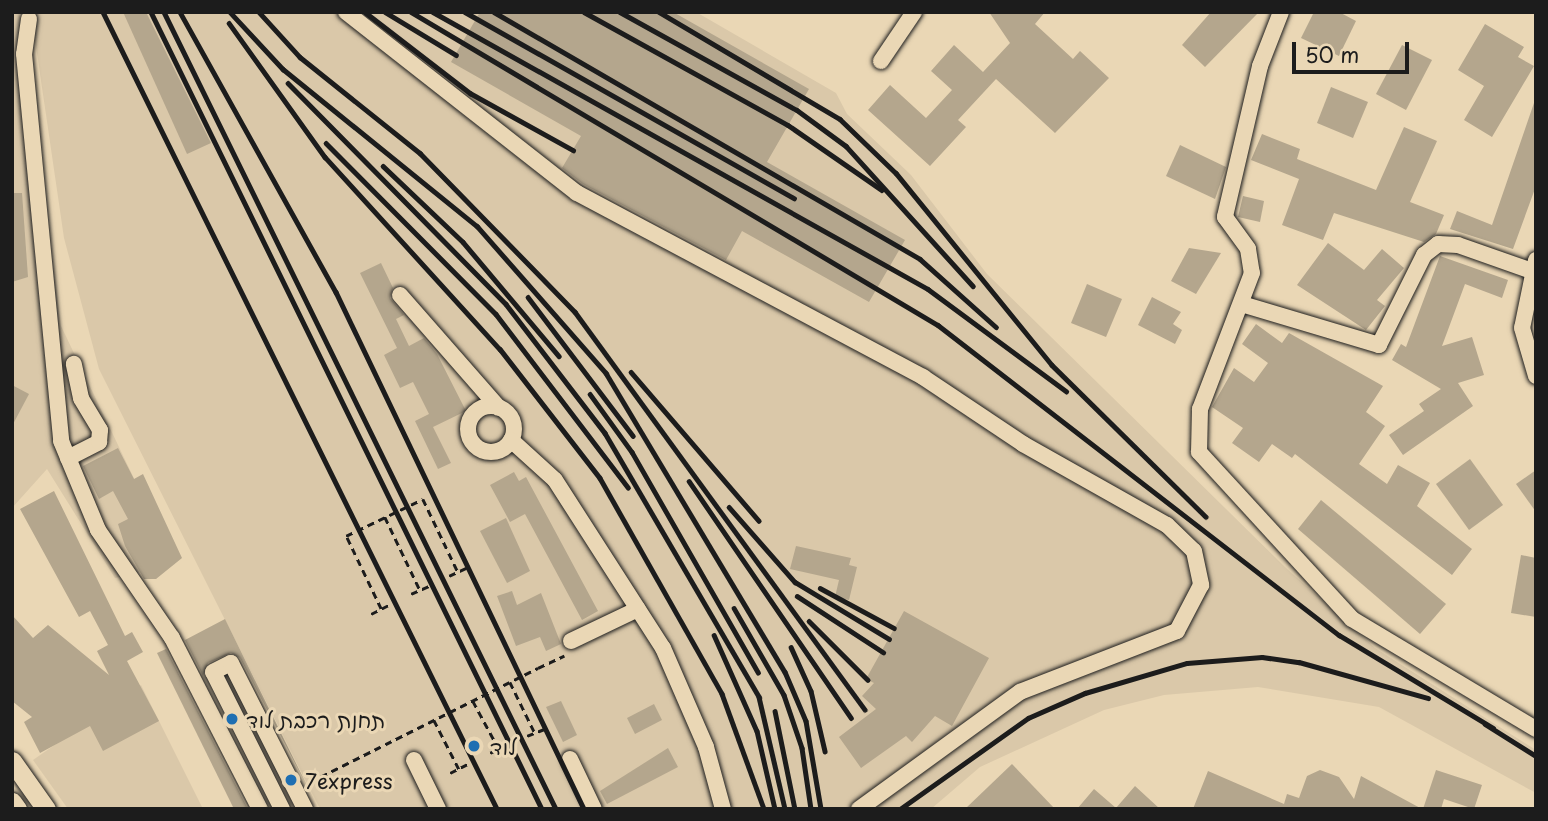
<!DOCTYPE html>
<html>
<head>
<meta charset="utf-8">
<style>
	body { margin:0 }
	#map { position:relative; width:1548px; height:821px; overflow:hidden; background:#ead7b5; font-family:"Playpen Sans","Playpen Sans Hebrew",sans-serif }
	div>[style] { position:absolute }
	.built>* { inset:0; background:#dac8a9 }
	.building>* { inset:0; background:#b4a68d }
	.path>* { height:2.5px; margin-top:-1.25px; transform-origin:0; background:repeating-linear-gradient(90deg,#1c1c1c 0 7px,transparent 0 12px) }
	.roads { filter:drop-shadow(0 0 2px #1c1c1c) drop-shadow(0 0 2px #1c1c1c) }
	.minor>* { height:16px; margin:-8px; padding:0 8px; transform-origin:8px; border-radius:8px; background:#ead7b5 }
	.minor>.ring { margin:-8px; padding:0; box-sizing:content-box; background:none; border:16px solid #ead7b5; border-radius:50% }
	.major>* { height:19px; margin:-9.5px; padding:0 9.5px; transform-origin:9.5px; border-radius:9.5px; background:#ead7b5 }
	.rail>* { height:4.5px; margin:-2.25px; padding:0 2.25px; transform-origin:2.25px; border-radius:2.25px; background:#1c1c1c }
	.path-bridge>* { height:2.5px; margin-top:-1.25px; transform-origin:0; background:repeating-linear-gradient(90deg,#1c1c1c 0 7px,transparent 0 12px) }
	.bridges { filter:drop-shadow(0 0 2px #1c1c1c) drop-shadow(0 0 2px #1c1c1c) }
	.minor-bridge>* { height:16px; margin:-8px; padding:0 8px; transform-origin:8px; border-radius:8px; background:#ead7b5 }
	.dots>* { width:19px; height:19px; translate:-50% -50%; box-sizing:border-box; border:4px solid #ead7b5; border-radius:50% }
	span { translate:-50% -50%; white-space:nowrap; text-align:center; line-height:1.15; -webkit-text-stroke:6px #ead7b5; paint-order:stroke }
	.poi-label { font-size:21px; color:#1c1c1c }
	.left { translate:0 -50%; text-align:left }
	.frame { position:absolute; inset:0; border:14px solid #1c1c1c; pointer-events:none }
	.scale { position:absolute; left:1292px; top:42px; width:117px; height:32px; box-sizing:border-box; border:4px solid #1c1c1c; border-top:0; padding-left:9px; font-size:21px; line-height:24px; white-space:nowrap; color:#1c1c1c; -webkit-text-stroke:5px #ead7b5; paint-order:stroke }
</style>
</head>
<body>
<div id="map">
	<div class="built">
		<i style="clip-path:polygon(12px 12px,19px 12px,25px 44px,61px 326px,175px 564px,115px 578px,47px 469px,12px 508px)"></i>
		<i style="clip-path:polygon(31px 12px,696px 12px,836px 93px,847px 114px,911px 175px,987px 274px,1285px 567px,1375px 648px,1536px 750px,1536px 793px,1379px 707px,1258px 687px,1164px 695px,1104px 710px,980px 767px,931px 809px,320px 809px,99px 369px,64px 238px)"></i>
		<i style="clip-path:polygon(141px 685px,203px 809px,68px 809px,33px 760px)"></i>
	</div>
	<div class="building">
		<i style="clip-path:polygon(123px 12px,146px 12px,211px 143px,187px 154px)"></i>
		<i style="clip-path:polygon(480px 12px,673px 12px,809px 89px,767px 162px,905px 240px,869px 302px,742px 231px,726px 260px,583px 184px,562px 168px,581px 136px,451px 62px)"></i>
		<i style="clip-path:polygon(989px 12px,1045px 12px,1035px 24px,1073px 59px,1080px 51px,1109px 78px,1055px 133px,996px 79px,958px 120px,966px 127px,930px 166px,868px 110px,890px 85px,926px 118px,952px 90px,931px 71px,954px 45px,983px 72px,1010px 43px)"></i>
		<i style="clip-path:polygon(1211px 12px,1259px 12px,1205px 67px,1182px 45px)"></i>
		<i style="clip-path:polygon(1314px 12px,1339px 12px,1356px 21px,1339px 56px,1301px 38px)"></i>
		<i style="clip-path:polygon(1485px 24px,1524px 47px,1518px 57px,1534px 66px,1492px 137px,1464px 120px,1484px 86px,1458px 70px)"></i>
		<i style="clip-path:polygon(1402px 45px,1432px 60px,1406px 110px,1376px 94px)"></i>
		<i style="clip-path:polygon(1331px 87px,1368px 102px,1353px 138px,1317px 123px)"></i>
		<i style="clip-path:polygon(1535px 100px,1536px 186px,1513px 249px,1450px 229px,1457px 211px,1492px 225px)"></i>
		<i style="clip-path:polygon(1404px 127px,1437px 141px,1410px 202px,1444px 215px,1436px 234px,1424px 242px,1334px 213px,1323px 240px,1282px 225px,1299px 179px,1251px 160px,1262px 134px,1300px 149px,1297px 159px,1376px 190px)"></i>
		<i style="clip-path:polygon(1180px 145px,1226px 167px,1215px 199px,1166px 176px)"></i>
		<i style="clip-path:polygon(12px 193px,22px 193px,28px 277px,12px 282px)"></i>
		<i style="clip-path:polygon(1243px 196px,1264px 201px,1260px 222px,1238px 217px)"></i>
		<i style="clip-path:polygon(1328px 243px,1364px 270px,1382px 249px,1404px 268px,1377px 300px,1385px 306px,1366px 330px,1297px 285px)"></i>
		<i style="clip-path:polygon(1189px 248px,1221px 253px,1196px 294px,1171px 281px)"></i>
		<i style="clip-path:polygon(1440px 256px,1508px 280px,1502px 298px,1465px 284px,1442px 346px,1472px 337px,1484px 375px,1458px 383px,1473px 406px,1403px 455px,1389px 435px,1424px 411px,1419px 404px,1441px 389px,1392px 360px,1401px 344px,1406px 347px)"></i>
		<i style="clip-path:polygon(381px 263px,393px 288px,390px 298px,404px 315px,396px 319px,409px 346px,424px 338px,437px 354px,466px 411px,433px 427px,451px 463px,438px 469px,415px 421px,429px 414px,413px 382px,400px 388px,384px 355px,397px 348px,360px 273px)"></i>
		<i style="clip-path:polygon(1087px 284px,1122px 299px,1106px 337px,1071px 323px)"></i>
		<i style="clip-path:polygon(1152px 297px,1181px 312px,1173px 324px,1182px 330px,1175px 344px,1138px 325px)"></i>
		<i style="clip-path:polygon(1256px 324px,1282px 343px,1289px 333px,1383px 386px,1366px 412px,1385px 426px,1359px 464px,1387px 484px,1398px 465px,1430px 483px,1417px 506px,1472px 549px,1452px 575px,1295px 454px,1292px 458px,1272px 444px,1259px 462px,1232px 443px,1243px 428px,1212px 407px,1234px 368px,1254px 382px,1268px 363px,1242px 344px)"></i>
		<i style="clip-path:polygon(12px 385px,29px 394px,12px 426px)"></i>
		<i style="clip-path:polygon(118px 448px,134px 479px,143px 474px,182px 558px,156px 579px,144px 579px,125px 546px,118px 524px,128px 519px,113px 491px,99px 499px,83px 466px)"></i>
		<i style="clip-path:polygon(1470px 459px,1503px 505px,1469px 530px,1436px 484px)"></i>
		<i style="clip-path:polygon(1536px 470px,1536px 512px,1516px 484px)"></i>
		<i style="clip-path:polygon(514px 472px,519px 481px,526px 477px,598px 611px,582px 620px,525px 514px,510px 522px,490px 485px)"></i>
		<i style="clip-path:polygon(54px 491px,125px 636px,132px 632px,143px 652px,127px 661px,159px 721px,103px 751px,90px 726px,40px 753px,24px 722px,32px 717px,12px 701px,12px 615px,33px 638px,48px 625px,109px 675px,97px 651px,108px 645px,90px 611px,79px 617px,20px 509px)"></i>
		<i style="clip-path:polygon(1321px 500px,1446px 604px,1420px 634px,1298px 529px)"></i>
		<i style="clip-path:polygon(506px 518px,530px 571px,507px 583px,480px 531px)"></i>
		<i style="clip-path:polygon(796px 546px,851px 558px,849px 565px,857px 567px,849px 600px,835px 597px,839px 580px,790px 569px)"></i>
		<i style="clip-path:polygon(1521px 555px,1536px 558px,1536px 617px,1511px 613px)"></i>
		<i style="clip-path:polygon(512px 591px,517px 605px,541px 593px,561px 644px,546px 651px,540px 637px,516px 646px,497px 596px)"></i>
		<i style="clip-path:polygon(904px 611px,989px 658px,952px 726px,935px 716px,912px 742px,906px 736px,861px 768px,839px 737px,876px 709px,862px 696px,874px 683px,866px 679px)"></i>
		<i style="clip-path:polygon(225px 619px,306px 784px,319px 809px,240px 658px,231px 653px,208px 663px,203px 676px,185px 640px)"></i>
		<i style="clip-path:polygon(166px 649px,248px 809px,234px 809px,157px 653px)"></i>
		<i style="clip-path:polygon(561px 701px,577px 735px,563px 742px,546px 707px)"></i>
		<i style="clip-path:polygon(654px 704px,662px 720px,635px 734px,627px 718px)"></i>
		<i style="clip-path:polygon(668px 748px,678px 767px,607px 804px,600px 791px)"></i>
		<i style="clip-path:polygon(1012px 764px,1055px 809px,965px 809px)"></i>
		<i style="clip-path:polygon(1320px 770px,1339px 777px,1354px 799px,1361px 776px,1422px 809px,1193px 809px,1208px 771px,1284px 804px,1287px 794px,1299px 798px,1307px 776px)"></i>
		<i style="clip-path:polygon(1436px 770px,1482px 785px,1474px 809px,1444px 799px,1441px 809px,1423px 809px)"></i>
		<i style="clip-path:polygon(1135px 786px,1160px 809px,1077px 809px,1094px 789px,1116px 808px)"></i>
	</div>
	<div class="path">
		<i style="left:385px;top:517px;width:81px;rotate:64.4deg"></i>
		<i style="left:449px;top:576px;width:19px;rotate:-25deg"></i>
		<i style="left:411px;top:594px;width:20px;rotate:-24deg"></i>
		<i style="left:381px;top:609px;width:81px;rotate:-115.6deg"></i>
		<i style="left:346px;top:536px;width:85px;rotate:-25.7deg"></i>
		<i style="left:423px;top:499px;width:81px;rotate:64.4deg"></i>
		<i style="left:371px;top:614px;width:22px;rotate:-27deg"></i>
		<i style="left:538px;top:668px;width:29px;rotate:-25deg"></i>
		<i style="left:510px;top:682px;width:57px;rotate:63.9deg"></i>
		<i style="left:473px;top:701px;width:55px;rotate:61.6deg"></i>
		<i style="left:434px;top:720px;width:55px;rotate:63deg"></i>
		<i style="left:527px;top:736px;width:18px;rotate:-22deg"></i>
		<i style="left:490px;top:753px;width:19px;rotate:-25deg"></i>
		<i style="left:450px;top:773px;width:20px;rotate:-27deg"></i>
	</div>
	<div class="roads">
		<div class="minor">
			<i style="left:346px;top:12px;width:293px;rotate:38.1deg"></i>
			<i style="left:577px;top:193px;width:392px;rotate:28deg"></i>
			<i style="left:923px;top:377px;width:120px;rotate:33.8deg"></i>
			<i style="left:1023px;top:444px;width:165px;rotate:29.4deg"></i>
			<i style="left:1167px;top:525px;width:37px;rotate:44deg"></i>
			<i style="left:1194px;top:551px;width:35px;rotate:78deg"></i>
			<i style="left:1201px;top:585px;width:52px;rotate:117.6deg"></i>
			<i style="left:1177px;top:631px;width:168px;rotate:158.8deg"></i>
			<i style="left:1020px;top:692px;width:199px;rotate:144deg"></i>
			<i style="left:1281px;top:12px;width:58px;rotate:111.3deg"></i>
			<i style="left:1260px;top:66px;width:155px;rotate:103.1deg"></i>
			<i style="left:1225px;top:217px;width:39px;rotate:54deg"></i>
			<i style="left:1248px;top:249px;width:24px;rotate:81deg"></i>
			<i style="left:1252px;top:273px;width:146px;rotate:110.9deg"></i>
			<i style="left:1200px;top:409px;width:43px;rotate:91.3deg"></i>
			<i style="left:1199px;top:452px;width:226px;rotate:47.5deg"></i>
			<i style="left:1352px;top:619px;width:214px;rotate:30.9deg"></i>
			<i style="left:29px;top:19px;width:35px;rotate:98deg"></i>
			<i style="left:24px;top:54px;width:389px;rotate:84.5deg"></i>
			<i style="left:61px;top:441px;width:96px;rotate:67.4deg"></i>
			<i style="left:98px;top:530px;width:131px;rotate:55.6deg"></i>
			<i style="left:172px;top:638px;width:192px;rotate:62.8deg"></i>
			<i style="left:881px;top:61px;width:59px;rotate:-56deg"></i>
			<i style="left:1536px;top:260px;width:69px;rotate:101.6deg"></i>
			<i style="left:1522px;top:328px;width:50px;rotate:73.7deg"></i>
			<i style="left:400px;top:295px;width:150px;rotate:48.8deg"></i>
			<i style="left:1245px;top:305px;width:140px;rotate:16.6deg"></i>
			<i style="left:1379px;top:345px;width:101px;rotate:-63.4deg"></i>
			<i style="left:1424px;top:255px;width:18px;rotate:-38deg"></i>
			<i style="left:1438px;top:244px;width:20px;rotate:3deg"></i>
			<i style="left:1458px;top:245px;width:78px;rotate:19.4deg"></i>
			<i class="ring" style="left:468px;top:406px;width:30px;height:30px"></i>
			<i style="left:511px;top:440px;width:59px;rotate:42.3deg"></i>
			<i style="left:555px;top:480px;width:200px;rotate:57.3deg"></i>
			<i style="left:663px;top:648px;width:108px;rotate:66.5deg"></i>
			<i style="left:706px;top:747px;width:64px;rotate:74.7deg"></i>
			<i style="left:68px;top:458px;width:35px;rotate:-27deg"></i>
			<i style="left:99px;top:442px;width:12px;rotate:-85deg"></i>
			<i style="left:100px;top:430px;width:37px;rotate:-121deg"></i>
			<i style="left:81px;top:398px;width:35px;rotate:-102deg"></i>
			<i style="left:571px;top:641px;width:74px;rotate:-25.5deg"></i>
			<i style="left:570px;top:759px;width:55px;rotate:64.4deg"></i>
			<i style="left:414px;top:760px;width:55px;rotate:63.9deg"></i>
		</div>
		<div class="major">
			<i style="left:12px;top:761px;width:59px;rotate:54.7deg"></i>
			<i style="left:12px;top:802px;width:9px;rotate:54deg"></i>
		</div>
	</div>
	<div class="rail">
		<i style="left:103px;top:12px;width:889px;rotate:63.69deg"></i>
		<i style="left:151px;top:12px;width:888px;rotate:63.87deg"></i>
		<i style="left:164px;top:12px;width:888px;rotate:63.81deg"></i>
		<i style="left:180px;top:12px;width:321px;rotate:60.9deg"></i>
		<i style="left:336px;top:292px;width:573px;rotate:64.37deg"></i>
		<i style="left:230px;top:12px;width:78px;rotate:47.1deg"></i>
		<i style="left:283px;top:69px;width:250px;rotate:39deg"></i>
		<i style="left:477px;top:226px;width:196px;rotate:48.7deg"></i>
		<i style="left:606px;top:373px;width:348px;rotate:59.1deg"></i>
		<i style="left:785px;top:672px;width:53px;rotate:66.8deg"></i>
		<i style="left:806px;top:721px;width:89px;rotate:80.3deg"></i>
		<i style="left:259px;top:12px;width:61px;rotate:47.7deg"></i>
		<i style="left:300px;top:57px;width:154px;rotate:38.7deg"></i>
		<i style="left:420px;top:153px;width:222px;rotate:45.7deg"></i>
		<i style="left:575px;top:312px;width:492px;rotate:53.9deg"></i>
		<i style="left:365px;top:12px;width:133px;rotate:37.6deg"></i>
		<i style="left:470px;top:93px;width:118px;rotate:29deg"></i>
		<i style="left:385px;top:12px;width:83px;rotate:31.2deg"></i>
		<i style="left:411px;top:12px;width:613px;rotate:30.71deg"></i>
		<i style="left:938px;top:325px;width:507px;rotate:37.71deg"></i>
		<i style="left:1339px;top:635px;width:180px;rotate:31.1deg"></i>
		<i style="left:433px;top:12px;width:567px;rotate:29.23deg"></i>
		<i style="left:928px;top:289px;width:172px;rotate:36.5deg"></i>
		<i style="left:465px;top:12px;width:378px;rotate:29.5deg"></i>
		<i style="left:494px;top:12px;width:492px;rotate:30.1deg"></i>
		<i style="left:920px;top:259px;width:102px;rotate:41.8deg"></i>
		<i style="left:584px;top:12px;width:233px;rotate:29deg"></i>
		<i style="left:788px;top:125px;width:114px;rotate:34.7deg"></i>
		<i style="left:620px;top:12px;width:202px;rotate:29deg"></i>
		<i style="left:797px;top:110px;width:61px;rotate:36.3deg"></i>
		<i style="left:846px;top:146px;width:189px;rotate:47.8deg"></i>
		<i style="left:659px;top:12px;width:210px;rotate:30.6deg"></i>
		<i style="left:840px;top:119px;width:78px;rotate:44deg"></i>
		<i style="left:896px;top:173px;width:247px;rotate:50.9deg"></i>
		<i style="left:1052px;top:365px;width:216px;rotate:44.6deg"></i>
		<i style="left:229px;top:23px;width:165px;rotate:54.4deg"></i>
		<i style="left:325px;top:157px;width:260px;rotate:47.7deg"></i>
		<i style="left:500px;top:349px;width:163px;rotate:52.2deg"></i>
		<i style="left:600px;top:478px;width:248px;rotate:60.5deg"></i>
		<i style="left:722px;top:694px;width:122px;rotate:69.9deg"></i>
		<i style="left:288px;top:83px;width:310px;rotate:45.4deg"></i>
		<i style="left:506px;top:304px;width:163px;rotate:52.5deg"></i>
		<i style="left:605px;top:433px;width:306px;rotate:59.7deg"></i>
		<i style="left:759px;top:697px;width:115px;rotate:76.9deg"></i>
		<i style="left:326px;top:143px;width:241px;rotate:45.2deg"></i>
		<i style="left:496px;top:314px;width:218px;rotate:52.7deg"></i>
		<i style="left:383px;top:166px;width:110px;rotate:43.5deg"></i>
		<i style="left:463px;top:242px;width:149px;rotate:49.9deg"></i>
		<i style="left:528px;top:297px;width:174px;rotate:52.9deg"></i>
		<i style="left:631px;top:372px;width:196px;rotate:49.3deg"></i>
		<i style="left:590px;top:394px;width:72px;rotate:54.1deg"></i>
		<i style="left:632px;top:452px;width:254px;rotate:60.2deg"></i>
		<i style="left:689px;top:481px;width:287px;rotate:55.6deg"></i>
		<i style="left:729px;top:507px;width:100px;rotate:48.7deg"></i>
		<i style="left:795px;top:582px;width:110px;rotate:31.2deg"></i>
		<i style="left:820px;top:588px;width:84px;rotate:28.4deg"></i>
		<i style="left:797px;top:596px;width:103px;rotate:33.1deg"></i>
		<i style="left:734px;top:608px;width:100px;rotate:60.1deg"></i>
		<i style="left:784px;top:695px;width:56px;rotate:71.2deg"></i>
		<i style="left:802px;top:748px;width:62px;rotate:81.6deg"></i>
		<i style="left:809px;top:621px;width:83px;rotate:45deg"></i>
		<i style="left:714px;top:635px;width:105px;rotate:65.9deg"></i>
		<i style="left:757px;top:731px;width:80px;rotate:77deg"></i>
		<i style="left:791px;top:647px;width:48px;rotate:65.6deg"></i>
		<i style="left:811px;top:691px;width:62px;rotate:76.9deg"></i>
		<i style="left:775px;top:711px;width:100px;rotate:78.5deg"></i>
		<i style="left:1485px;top:724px;width:60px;rotate:32.1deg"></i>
		<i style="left:900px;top:809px;width:157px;rotate:-35.4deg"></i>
		<i style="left:1028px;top:718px;width:62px;rotate:-23.7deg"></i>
		<i style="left:1085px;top:693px;width:106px;rotate:-16.4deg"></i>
		<i style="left:1187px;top:663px;width:75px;rotate:-4.6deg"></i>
		<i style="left:1262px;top:657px;width:37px;rotate:8deg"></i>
		<i style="left:1299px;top:662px;width:134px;rotate:15.6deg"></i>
	</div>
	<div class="path-bridge">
		<i style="left:310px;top:782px;width:255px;rotate:-26.6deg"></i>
	</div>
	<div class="bridges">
		<div class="minor-bridge">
			<i style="left:282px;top:809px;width:153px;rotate:-116.7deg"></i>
			<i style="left:213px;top:672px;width:20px;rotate:-27deg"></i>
			<i style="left:231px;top:663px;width:164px;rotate:63.1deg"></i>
		</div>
	</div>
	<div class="dots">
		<i style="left:232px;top:719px;background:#1f6fb2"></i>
		<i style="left:474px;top:746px;background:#1f6fb2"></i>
		<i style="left:291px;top:780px;background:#1f6fb2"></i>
	</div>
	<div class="poi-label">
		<span class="left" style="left:246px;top:719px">תחנת רכבת לוד</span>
		<span class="left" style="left:490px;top:746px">לוד</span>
		<span class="left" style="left:305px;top:780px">7express</span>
	</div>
	<div class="frame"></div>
	<div class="scale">50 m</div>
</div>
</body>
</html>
